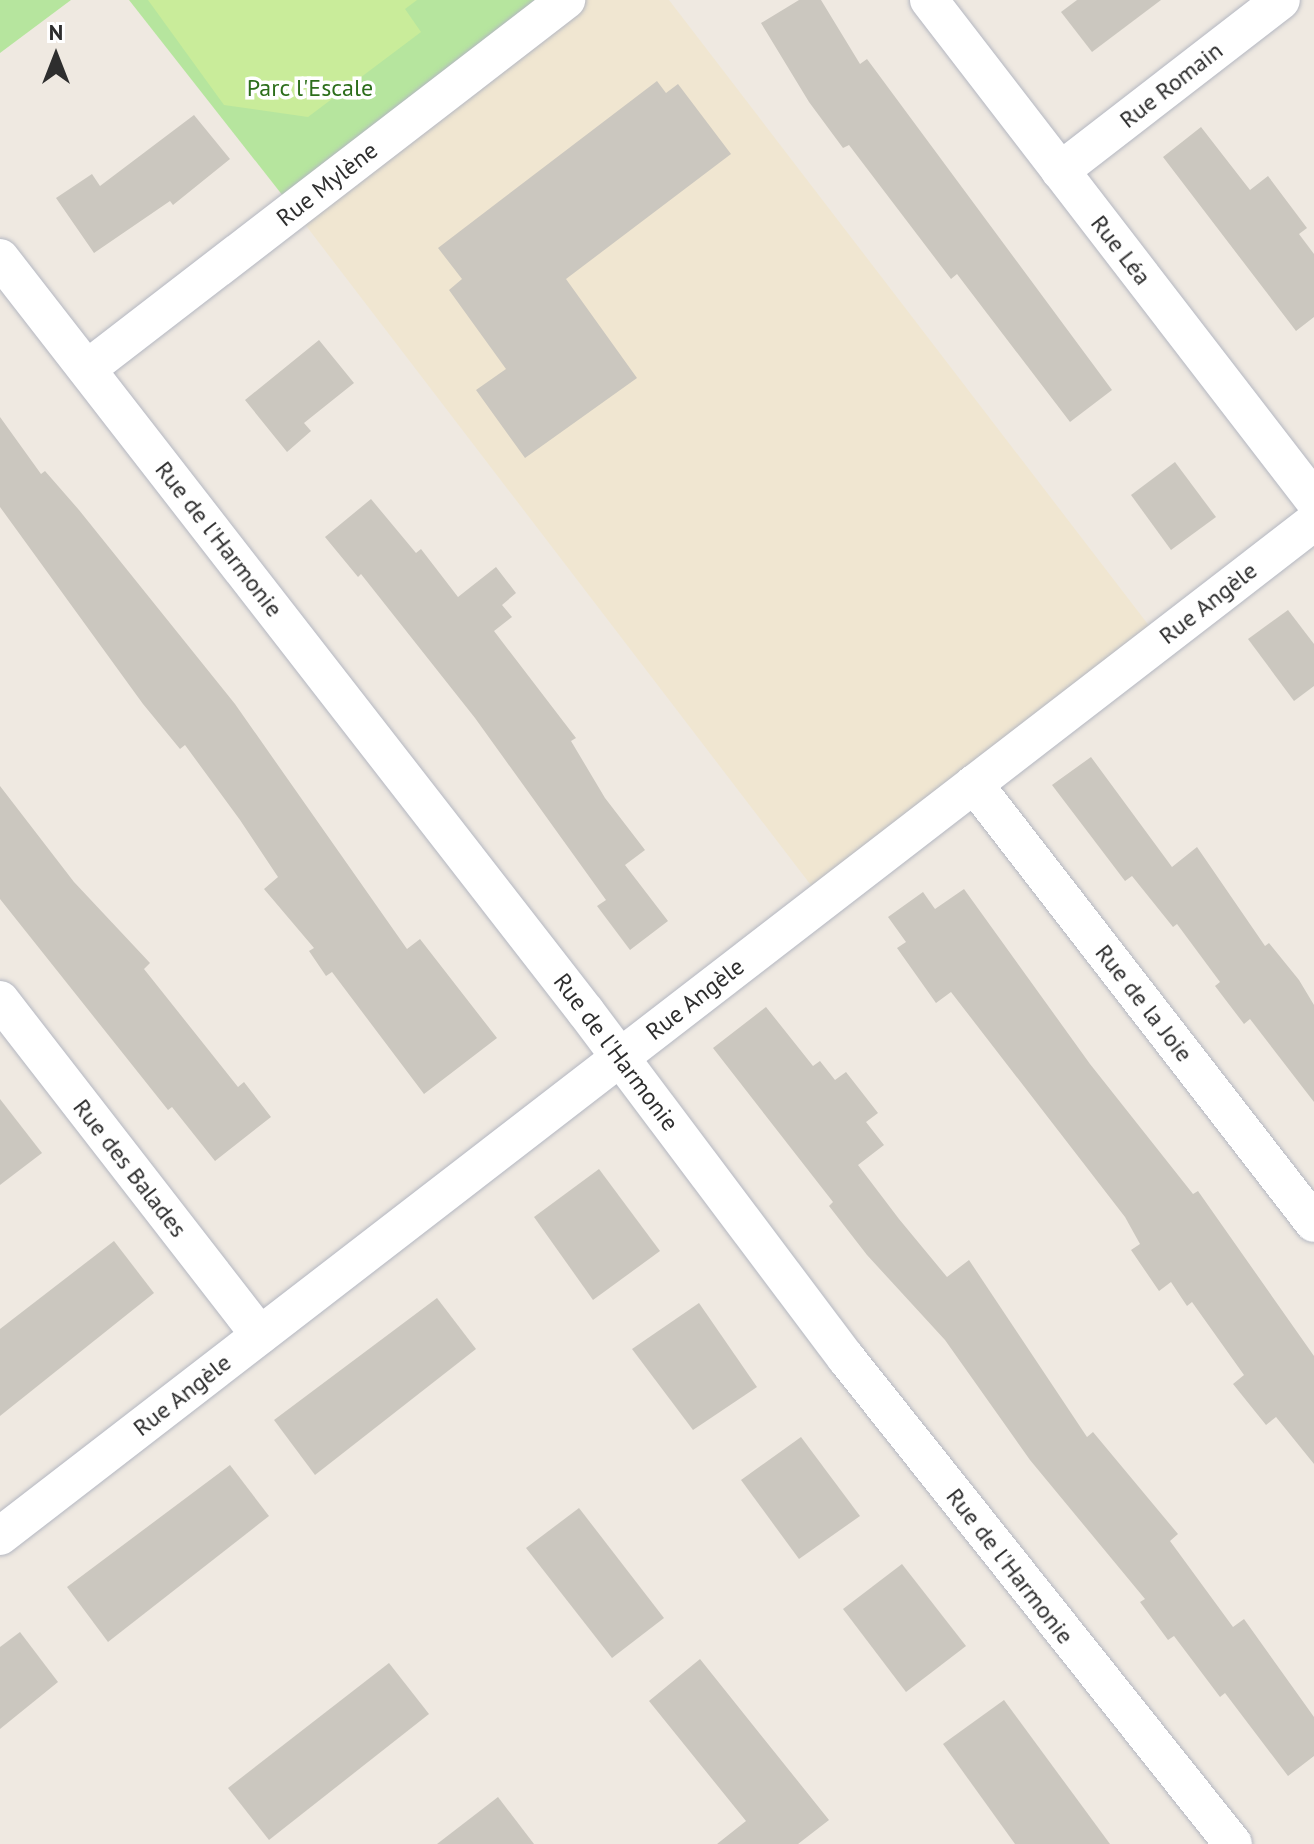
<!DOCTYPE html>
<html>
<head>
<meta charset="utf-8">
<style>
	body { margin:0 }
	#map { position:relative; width:1314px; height:1844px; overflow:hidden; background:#efe9e1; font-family:"PT Sans",sans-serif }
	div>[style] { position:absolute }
	.education>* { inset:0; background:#f0e6d1 }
	.green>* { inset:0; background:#b6e59e }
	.pitch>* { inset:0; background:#c9ec9a }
	.building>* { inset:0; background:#cbc7bf }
	.roads { filter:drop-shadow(0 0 2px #b4b7c1) drop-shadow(0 0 2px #b4b7c1) }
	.minor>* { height:38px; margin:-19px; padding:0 19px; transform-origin:19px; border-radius:19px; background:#fff }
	span { translate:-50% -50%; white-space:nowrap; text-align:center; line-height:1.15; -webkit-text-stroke:7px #fff; paint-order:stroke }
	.street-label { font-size:24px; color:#2e2e2e }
	.park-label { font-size:24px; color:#2c6e1b }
	.north { position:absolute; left:16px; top:16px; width:80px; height:80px; -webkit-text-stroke:6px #fff; paint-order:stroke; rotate:0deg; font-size:22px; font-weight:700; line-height:32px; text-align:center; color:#2e2e2e }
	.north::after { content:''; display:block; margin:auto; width:28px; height:36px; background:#2e2e2e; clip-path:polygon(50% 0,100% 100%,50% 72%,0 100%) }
</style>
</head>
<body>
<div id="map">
	<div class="education">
		<i style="clip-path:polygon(566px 0,669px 0,1160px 640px,823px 901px,294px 210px)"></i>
	</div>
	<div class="green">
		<i style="clip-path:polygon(0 0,71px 0,0 53px)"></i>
		<i style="clip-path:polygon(129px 0,566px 0,294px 210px)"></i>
	</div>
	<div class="pitch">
		<i style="clip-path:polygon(148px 0,417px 0,405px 9px,421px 32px,308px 117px,224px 105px)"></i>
	</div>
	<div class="building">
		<i style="clip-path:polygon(799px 0,821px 0,860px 64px,867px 59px,1112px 390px,1070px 422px,957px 274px,951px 279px,849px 145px,843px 148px,809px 102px,761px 23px)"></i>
		<i style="clip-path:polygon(1077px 0,1161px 0,1092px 52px,1061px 12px)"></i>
		<i style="clip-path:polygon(657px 81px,666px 93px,678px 84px,731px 154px,566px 279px,637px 378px,525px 458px,476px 390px,506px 369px,449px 290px,462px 279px,438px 248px)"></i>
		<i style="clip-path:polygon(194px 115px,230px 159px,173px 205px,170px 201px,94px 253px,56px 198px,92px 174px,100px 186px)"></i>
		<i style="clip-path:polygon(1201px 127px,1250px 190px,1268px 176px,1307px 228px,1299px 234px,1314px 254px,1314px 317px,1296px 331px,1163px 157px)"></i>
		<i style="clip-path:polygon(319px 340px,354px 383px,304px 423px,311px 431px,287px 452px,245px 400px)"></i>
		<i style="clip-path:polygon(0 417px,41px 474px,45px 471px,79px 510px,235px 704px,407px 949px,420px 939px,497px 1038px,424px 1094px,332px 972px,326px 976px,309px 951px,314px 948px,264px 889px,278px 877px,240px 820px,185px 745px,180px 749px,143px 704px,0 507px)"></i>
		<i style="clip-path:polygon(1175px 462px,1216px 517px,1171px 550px,1131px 495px)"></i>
		<i style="clip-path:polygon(371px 499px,416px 553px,421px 549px,458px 597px,496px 567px,516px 593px,502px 605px,512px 617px,494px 631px,576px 738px,571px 741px,605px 798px,645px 850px,625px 865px,668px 921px,630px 950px,597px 906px,606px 900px,475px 718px,361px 574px,358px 577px,325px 537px)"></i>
		<i style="clip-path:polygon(1288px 610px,1314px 644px,1314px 686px,1294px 701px,1248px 639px)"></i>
		<i style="clip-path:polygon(1091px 757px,1172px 867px,1197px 847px,1265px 946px,1269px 943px,1299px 980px,1314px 1005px,1314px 1102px,1250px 1019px,1244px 1024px,1215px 986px,1220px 982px,1177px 924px,1173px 927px,1132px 876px,1125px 881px,1052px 785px)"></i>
		<i style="clip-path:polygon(0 786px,74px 882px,150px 963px,144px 969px,238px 1087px,244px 1082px,271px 1117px,215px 1161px,172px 1107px,168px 1110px,0 899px)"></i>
		<i style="clip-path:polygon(964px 889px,1090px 1064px,1193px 1194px,1198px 1191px,1314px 1356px,1314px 1464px,1276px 1417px,1266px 1425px,1233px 1384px,1244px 1375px,1192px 1302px,1187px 1306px,1171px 1282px,1159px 1291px,1131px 1250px,1140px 1244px,1125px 1217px,951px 992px,936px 1003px,897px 948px,906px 942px,888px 917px,923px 892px,935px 909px)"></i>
		<i style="clip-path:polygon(766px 1007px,813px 1066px,820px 1061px,835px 1080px,846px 1072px,878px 1113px,866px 1122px,884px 1145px,858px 1165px,899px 1219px,947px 1277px,969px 1260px,1087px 1437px,1093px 1432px,1178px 1534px,1170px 1541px,1233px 1627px,1244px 1619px,1314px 1717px,1314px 1756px,1288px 1776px,1225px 1693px,1220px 1697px,1174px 1636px,1168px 1640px,1140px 1602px,1145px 1599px,1030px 1460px,945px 1340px,867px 1255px,829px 1206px,833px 1202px,713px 1048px)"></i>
		<i style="clip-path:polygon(0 1099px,42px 1153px,0 1185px)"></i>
		<i style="clip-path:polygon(599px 1169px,660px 1251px,593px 1300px,534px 1217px)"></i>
		<i style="clip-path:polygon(114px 1241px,154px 1293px,0 1416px,0 1329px)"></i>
		<i style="clip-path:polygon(437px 1298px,476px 1349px,315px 1475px,274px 1420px)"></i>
		<i style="clip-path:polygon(699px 1303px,757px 1387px,693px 1430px,632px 1349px)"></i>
		<i style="clip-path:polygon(801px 1437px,860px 1516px,799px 1559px,741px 1480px)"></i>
		<i style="clip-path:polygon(230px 1465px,269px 1516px,108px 1642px,67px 1587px)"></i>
		<i style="clip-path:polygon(579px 1508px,664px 1618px,612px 1658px,526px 1548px)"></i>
		<i style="clip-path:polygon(902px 1564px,966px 1646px,906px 1692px,843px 1609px)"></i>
		<i style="clip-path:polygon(20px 1632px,58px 1682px,0 1729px,0 1647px)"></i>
		<i style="clip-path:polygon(700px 1659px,829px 1820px,798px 1844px,717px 1844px,746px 1821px,649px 1701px)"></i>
		<i style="clip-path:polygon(389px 1663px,429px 1714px,269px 1840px,228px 1788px)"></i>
		<i style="clip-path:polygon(1004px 1700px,1110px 1844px,1015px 1844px,943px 1744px)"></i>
		<i style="clip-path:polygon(498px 1797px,534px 1844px,437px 1844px)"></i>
	</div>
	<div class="roads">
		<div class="minor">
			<i style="left:929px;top:0;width:631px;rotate:52.4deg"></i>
			<i style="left:1060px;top:171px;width:279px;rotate:-37.7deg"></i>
			<i style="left:0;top:258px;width:955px;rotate:52.15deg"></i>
			<i style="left:586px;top:1012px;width:433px;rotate:53.1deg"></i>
			<i style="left:846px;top:1358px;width:621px;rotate:51.47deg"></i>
			<i style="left:87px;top:369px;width:605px;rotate:-37.61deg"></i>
			<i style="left:974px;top:784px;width:555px;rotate:52.24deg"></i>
			<i style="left:0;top:1000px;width:424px;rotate:52.2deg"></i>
			<i style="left:0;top:1536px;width:1660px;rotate:-37.66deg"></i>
		</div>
	</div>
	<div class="street-label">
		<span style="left:1171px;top:85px;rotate:-38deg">Rue Romain</span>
		<span style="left:327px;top:184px;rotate:-38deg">Rue Mylène</span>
		<span style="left:1121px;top:250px;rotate:52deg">Rue Léa</span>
		<span style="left:219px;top:539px;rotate:52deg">Rue de l'Harmonie</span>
		<span style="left:1208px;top:603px;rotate:-38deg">Rue Angèle</span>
		<span style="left:695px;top:999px;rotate:-38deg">Rue Angèle</span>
		<span style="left:1144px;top:1003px;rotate:52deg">Rue de la Joie</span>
		<span style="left:616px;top:1052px;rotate:53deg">Rue de l'Harmonie</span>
		<span style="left:130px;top:1168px;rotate:52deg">Rue des Balades</span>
		<span style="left:182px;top:1395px;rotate:-38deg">Rue Angèle</span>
		<span style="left:1010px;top:1566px;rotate:52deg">Rue de l'Harmonie</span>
	</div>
	<div class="park-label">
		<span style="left:310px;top:88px">Parc l'Escale</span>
	</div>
	<div class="north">N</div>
</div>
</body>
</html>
